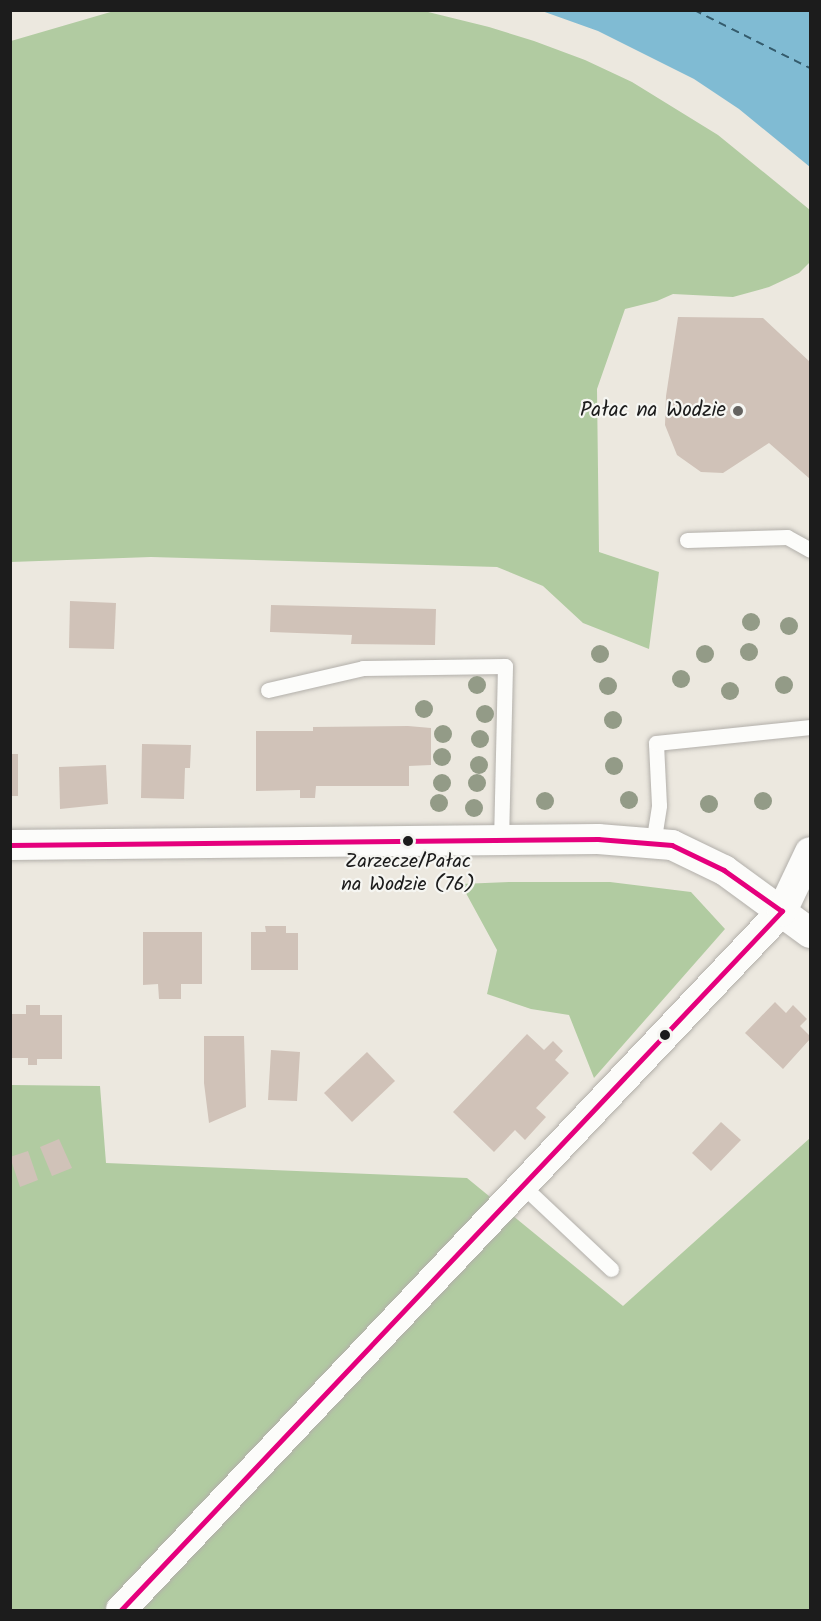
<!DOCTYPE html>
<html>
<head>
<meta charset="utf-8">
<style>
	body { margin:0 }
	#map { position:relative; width:821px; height:1621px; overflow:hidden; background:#ece8df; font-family:Kalam,sans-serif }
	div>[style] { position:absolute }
	.forest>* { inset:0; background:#b1cba1 }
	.water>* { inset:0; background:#80bbd3 }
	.ferry>* { height:1.5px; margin-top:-0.75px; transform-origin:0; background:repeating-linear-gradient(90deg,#345b6c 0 8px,transparent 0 14px) }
	.building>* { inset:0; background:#d0c2b8 }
	.roads { filter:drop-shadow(0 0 2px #b2afaa) drop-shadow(0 0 2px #b2afaa) }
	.lane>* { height:15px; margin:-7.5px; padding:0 7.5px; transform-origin:7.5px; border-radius:7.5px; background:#fcfcfa }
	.street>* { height:30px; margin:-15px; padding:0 15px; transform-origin:15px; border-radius:15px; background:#fcfcfa }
	.bus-1>* { height:4.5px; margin:-2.25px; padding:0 2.25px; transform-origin:2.25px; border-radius:2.25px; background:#e5007d }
	.trees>* { width:18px; height:18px; margin:-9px; border-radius:50%; background:#939b87 }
	.dots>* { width:16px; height:16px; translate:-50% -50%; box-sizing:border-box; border:3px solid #f6f6f2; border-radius:50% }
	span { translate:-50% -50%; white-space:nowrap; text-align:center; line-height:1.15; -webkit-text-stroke:4.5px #f6f6f2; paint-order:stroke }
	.bus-label { font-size:20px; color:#1c1c1c }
	.poi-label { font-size:21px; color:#1c1c1c }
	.right { translate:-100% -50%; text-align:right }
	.frame { position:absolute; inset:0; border:12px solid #1c1c1c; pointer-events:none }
</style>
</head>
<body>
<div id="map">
	<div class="forest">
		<i style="clip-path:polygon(420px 10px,489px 27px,534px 41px,585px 60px,632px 82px,718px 135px,810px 210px,810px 262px,799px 273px,769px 287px,733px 297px,673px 294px,657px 301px,625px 309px,597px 389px,599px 552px,659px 572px,649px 649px,583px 623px,543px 586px,497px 567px,151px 557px,11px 562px,11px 41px,114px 11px)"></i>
		<i style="clip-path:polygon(509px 882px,610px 882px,691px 892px,725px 929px,594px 1078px,569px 1015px,531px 1009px,487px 994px,497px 950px,461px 884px)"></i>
		<i style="clip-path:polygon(11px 1085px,100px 1086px,106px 1163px,467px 1178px,623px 1306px,810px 1138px,810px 1610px,11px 1610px)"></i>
	</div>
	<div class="water">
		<i style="clip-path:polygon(542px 11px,810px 11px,810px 167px,739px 109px,694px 79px,598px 31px)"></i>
	</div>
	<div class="ferry">
		<i style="left:694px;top:10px;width:130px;rotate:26.6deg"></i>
	</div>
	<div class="building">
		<i style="clip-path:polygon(678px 317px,763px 318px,810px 362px,810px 479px,769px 443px,723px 473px,701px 472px,677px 455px,665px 425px,666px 396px)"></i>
		<i style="clip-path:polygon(70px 601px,116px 603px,114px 649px,69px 648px)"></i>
		<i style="clip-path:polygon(271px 605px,436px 609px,435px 645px,351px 644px,352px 635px,270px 632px)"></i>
		<i style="clip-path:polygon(408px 726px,431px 728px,431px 765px,409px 766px,409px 786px,316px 786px,315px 798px,300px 798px,300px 790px,256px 791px,256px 731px,313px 731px,313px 727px)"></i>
		<i style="clip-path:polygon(142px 744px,191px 745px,190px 768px,185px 768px,184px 799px,141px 798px)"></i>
		<i style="clip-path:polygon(10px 754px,18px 754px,18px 796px,10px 796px)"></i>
		<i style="clip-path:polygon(106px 765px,108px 804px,60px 809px,59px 767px)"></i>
		<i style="clip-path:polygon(265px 926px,286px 926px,286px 933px,298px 933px,298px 970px,251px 970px,251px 932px,266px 932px)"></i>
		<i style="clip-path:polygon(143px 932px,202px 932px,202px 984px,181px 984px,181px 999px,159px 999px,158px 984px,143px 985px)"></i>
		<i style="clip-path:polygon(775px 1002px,786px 1013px,793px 1005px,807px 1019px,800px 1026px,810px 1036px,810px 1039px,783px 1069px,745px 1033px)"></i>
		<i style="clip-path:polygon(26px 1005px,40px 1005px,40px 1015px,62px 1015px,62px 1059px,37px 1059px,37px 1065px,28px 1065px,28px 1058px,10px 1058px,10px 1014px,26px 1014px)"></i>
		<i style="clip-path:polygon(527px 1034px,544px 1050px,553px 1041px,563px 1051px,555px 1060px,569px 1073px,536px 1108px,546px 1117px,525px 1140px,515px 1130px,494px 1152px,453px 1112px)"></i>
		<i style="clip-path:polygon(204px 1036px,244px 1036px,246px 1107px,209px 1123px,204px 1083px)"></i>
		<i style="clip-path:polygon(271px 1050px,300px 1052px,297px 1101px,268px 1100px)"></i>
		<i style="clip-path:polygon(367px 1052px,395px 1081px,352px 1122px,324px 1093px)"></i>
		<i style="clip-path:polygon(721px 1122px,741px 1140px,711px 1171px,692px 1153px)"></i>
		<i style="clip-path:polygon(59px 1139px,72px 1168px,52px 1176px,40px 1147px)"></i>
		<i style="clip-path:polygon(28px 1151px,38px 1180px,20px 1187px,10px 1157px)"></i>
	</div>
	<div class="roads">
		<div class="lane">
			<i style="left:687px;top:540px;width:100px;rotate:-1.7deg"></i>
			<i style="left:787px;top:537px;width:26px;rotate:29deg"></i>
			<i style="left:268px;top:690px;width:98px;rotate:-13deg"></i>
			<i style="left:363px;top:668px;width:142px;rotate:-0.8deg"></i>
			<i style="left:505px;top:666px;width:174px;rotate:91.3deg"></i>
			<i style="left:653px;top:844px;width:39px;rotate:-81deg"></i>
			<i style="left:659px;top:805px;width:62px;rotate:-92.8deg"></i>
			<i style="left:656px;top:743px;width:155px;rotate:-5.9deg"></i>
			<i style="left:523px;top:1186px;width:121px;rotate:43.3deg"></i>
		</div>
		<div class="street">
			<i style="left:10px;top:845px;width:588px;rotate:-0.58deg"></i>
			<i style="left:598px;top:839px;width:74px;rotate:4.6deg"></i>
			<i style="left:672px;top:845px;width:58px;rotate:25.7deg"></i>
			<i style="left:724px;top:870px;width:107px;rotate:36.2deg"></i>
			<i style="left:121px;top:1610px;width:962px;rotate:-46.6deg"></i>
			<i style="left:782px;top:911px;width:65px;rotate:-64.6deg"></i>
		</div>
	</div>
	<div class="bus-1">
		<i style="left:10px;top:845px;width:588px;rotate:-0.58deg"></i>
		<i style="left:598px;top:839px;width:74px;rotate:4.6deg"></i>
		<i style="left:672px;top:845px;width:58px;rotate:25.7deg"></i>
		<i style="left:724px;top:870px;width:71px;rotate:35.3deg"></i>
		<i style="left:121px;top:1610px;width:962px;rotate:-46.6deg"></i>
	</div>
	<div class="trees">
		<i style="left:751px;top:622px"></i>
		<i style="left:789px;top:626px"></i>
		<i style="left:749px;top:652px"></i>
		<i style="left:600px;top:654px"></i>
		<i style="left:705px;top:654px"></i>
		<i style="left:681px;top:679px"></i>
		<i style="left:477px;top:685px"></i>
		<i style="left:784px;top:685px"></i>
		<i style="left:608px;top:686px"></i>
		<i style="left:730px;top:691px"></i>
		<i style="left:424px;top:709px"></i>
		<i style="left:485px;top:714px"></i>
		<i style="left:613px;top:720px"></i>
		<i style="left:443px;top:734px"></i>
		<i style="left:480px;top:739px"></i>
		<i style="left:442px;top:757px"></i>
		<i style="left:479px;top:765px"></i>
		<i style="left:614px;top:766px"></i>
		<i style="left:442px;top:783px"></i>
		<i style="left:477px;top:783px"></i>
		<i style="left:629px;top:800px"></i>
		<i style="left:545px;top:801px"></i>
		<i style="left:763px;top:801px"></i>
		<i style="left:439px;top:803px"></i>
		<i style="left:709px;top:804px"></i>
		<i style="left:474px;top:808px"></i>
	</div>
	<div class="dots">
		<i style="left:738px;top:411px;background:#656360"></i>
		<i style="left:408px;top:841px;background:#1c1c1c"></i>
		<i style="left:665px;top:1035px;background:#1c1c1c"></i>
	</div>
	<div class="bus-label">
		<span style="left:408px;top:874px">Zarzecze/Pałac<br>na Wodzie (76)</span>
	</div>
	<div class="poi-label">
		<span class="right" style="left:726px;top:411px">Pałac na Wodzie</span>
	</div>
	<div class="frame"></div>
</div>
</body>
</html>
